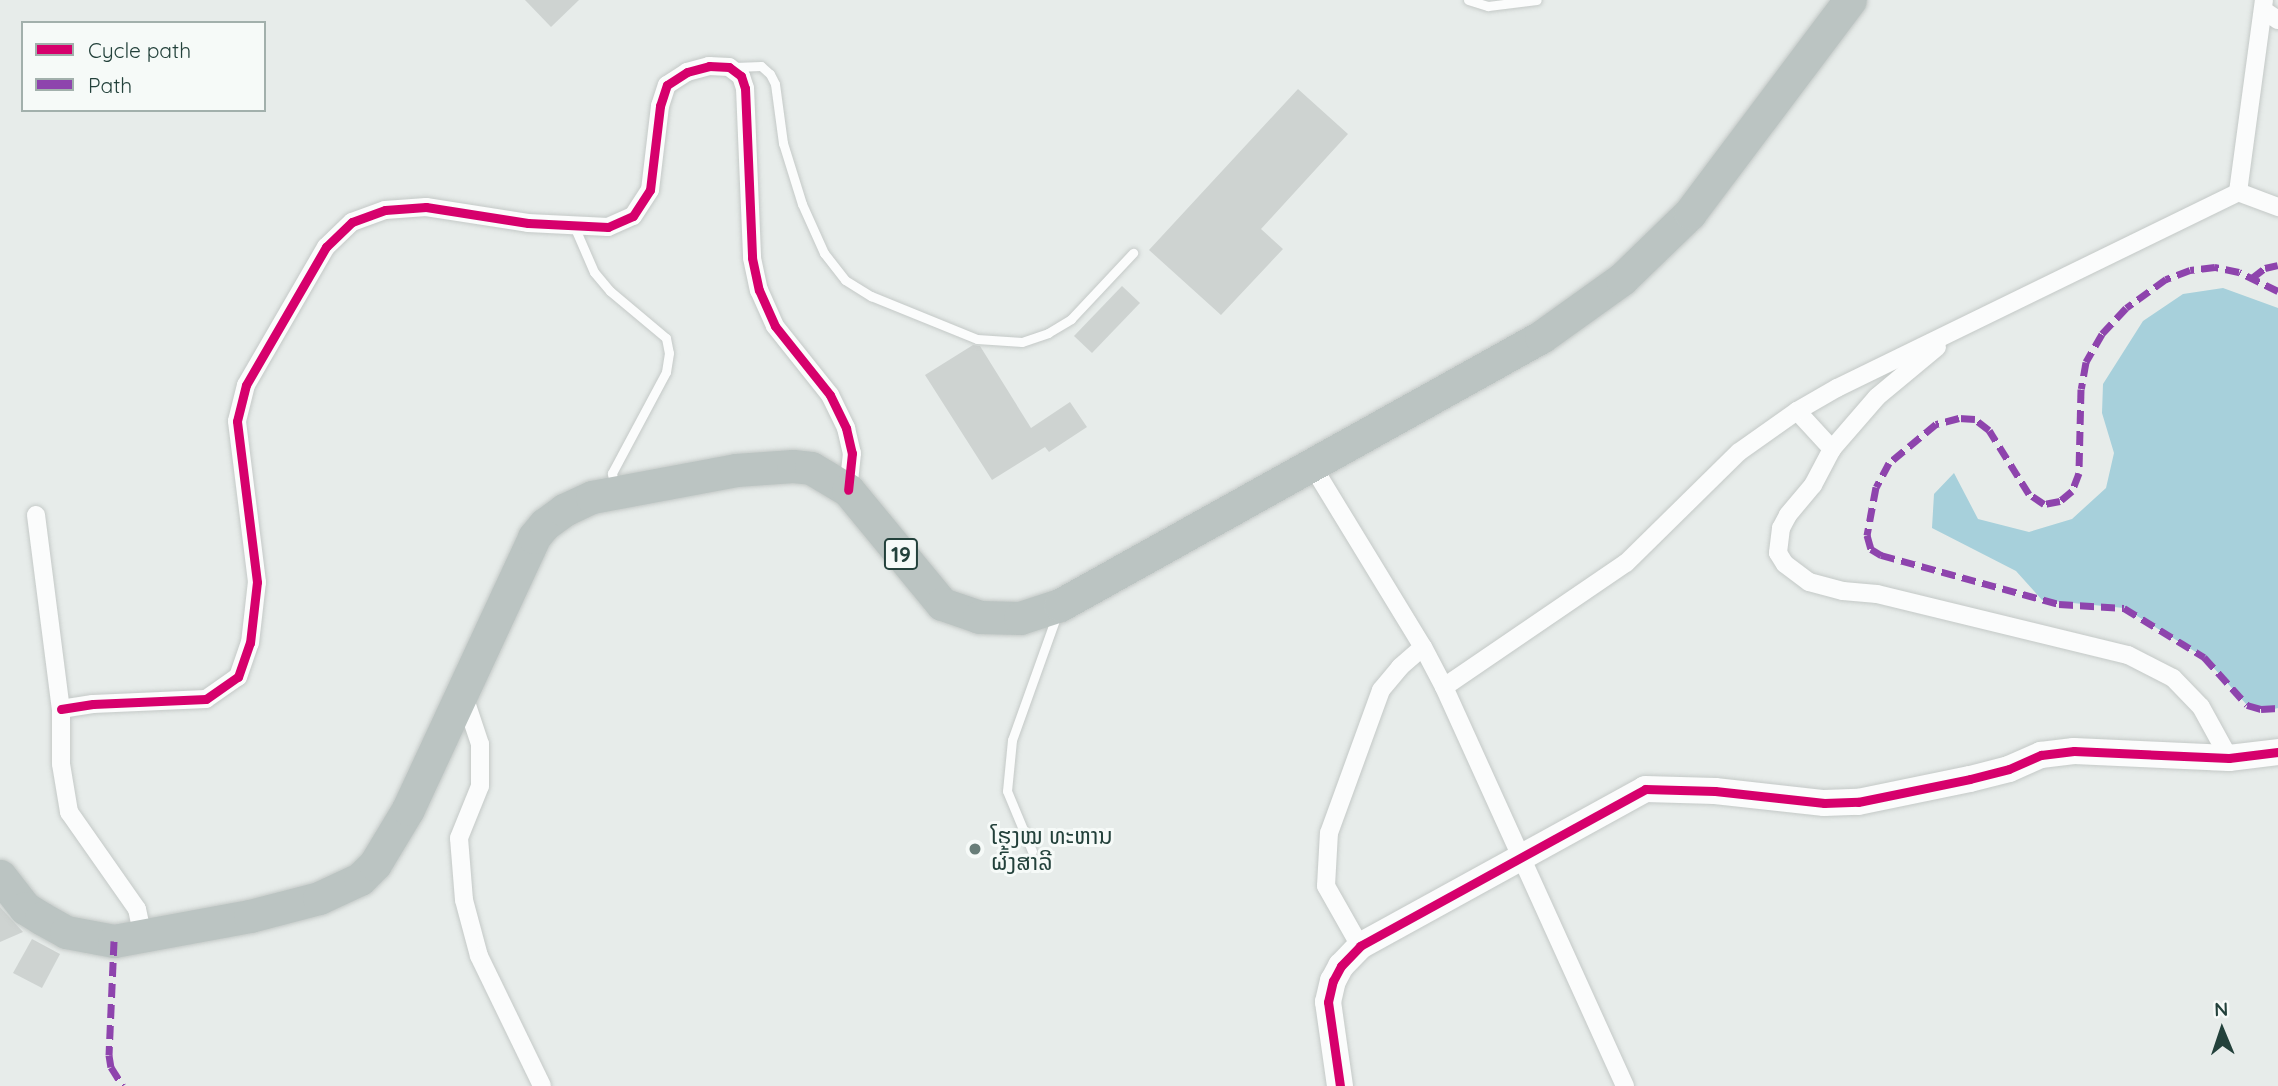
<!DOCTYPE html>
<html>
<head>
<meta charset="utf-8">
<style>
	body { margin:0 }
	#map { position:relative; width:2278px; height:1086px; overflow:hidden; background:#e7ecea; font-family:Quicksand,"Noto Sans Lao",sans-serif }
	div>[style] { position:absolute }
	.water>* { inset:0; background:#a7d0db }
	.building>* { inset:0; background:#ced3d1 }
	.roads { filter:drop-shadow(0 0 2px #c4c9c7) drop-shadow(0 0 2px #c4c9c7) }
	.lane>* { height:9px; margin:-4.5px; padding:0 4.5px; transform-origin:4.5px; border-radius:4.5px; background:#fbfcfc }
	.street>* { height:18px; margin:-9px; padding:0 9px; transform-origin:9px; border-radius:9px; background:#fbfcfc }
	.secondary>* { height:26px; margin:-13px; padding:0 13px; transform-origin:13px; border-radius:13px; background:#fbfcfc }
	.highway>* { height:33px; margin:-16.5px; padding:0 16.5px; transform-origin:16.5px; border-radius:16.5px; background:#bbc4c2 }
	.quiet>* { height:7px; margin-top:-3.5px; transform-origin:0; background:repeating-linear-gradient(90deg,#8e44ad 0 14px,transparent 0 21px) }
	.cycleway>* { height:9px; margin:-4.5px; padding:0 4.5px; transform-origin:4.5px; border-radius:4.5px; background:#d6006c }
	.dots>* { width:19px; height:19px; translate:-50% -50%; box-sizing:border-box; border:4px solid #f6faf8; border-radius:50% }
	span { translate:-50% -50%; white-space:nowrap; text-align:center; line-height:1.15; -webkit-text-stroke:6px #f6faf8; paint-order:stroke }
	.shield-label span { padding:2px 5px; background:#f6faf8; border:2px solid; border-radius:5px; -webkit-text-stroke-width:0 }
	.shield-label { font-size:21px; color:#23413b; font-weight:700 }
	.poi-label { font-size:23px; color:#23413b }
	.left { translate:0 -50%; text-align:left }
	.legend { position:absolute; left:21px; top:21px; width:245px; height:91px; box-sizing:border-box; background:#f6faf8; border:2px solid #a2b0ac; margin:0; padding:9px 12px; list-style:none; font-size:21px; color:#23413b }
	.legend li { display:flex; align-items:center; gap:14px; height:35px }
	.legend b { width:35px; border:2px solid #a2b0ac }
	.north { position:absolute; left:2187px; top:995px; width:70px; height:70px; -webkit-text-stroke:5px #f6faf8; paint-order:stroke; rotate:358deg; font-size:19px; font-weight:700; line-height:28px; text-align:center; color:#23413b }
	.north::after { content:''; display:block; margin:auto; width:24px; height:32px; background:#23413b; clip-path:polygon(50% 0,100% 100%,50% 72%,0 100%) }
</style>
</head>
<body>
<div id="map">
	<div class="water">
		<i style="clip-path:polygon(2223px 288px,2278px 308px,2278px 708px,2274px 709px,2247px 705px,2204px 657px,2124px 608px,2042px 600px,2016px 571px,1932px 528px,1934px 494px,1954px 473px,1978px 519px,2029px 532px,2072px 519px,2106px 488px,2114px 453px,2102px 413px,2103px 384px,2143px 321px,2183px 294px)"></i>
	</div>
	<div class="building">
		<i style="clip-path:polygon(525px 0,579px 0,551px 27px)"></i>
		<i style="clip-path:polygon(1298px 89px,1348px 134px,1261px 229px,1283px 249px,1221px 315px,1149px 250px)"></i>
		<i style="clip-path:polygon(1122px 286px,1140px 303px,1092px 353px,1074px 336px)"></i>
		<i style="clip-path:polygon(973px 345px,980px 346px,1031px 428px,1070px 402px,1087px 427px,1049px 452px,1045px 447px,992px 480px,925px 375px)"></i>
		<i style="clip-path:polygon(0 907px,23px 932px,0 942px)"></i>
		<i style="clip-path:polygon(32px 939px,60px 954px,42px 988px,13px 973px)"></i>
	</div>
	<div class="roads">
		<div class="lane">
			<i style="left:1468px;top:0;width:21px;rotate:17deg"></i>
			<i style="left:1488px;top:6px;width:49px;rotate:-7deg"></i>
			<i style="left:734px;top:67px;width:27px;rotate:-2deg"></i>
			<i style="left:761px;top:66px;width:12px;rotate:42deg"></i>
			<i style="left:770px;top:74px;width:11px;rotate:63deg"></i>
			<i style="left:775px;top:84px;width:60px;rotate:82.3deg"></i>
			<i style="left:783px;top:143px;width:64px;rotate:72.7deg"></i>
			<i style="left:802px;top:204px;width:54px;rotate:65.8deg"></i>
			<i style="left:824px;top:253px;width:34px;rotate:52deg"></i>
			<i style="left:845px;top:280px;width:31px;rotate:32deg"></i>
			<i style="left:871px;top:296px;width:114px;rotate:22.1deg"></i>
			<i style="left:977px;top:339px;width:45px;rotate:3.8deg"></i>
			<i style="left:1022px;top:342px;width:28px;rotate:-19deg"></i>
			<i style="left:1048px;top:333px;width:27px;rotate:-31deg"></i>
			<i style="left:1071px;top:319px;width:91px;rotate:-46.8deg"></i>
			<i style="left:574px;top:226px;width:50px;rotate:66.5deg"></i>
			<i style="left:594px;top:272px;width:25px;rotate:50deg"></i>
			<i style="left:610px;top:291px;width:73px;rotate:40deg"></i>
			<i style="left:666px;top:338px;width:15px;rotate:79deg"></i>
			<i style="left:669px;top:353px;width:19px;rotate:99deg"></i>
			<i style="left:666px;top:372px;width:115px;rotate:118.1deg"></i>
			<i style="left:612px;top:473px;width:12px;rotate:81deg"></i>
			<i style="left:1032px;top:851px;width:65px;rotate:-112.6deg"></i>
			<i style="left:1007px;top:791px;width:51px;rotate:-84.4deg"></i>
			<i style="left:1012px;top:740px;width:134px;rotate:-70.3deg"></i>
		</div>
		<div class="street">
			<i style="left:2263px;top:10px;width:18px;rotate:34deg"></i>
			<i style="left:2238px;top:192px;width:194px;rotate:-82.3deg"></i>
			<i style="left:1937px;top:347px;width:78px;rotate:140.2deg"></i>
			<i style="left:1877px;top:397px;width:69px;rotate:130.9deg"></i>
			<i style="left:1832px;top:449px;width:41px;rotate:117.8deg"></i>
			<i style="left:1813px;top:485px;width:39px;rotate:130deg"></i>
			<i style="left:1788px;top:515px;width:15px;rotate:118deg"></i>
			<i style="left:1781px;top:528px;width:25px;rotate:97deg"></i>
			<i style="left:1778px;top:553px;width:13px;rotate:58deg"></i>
			<i style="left:1785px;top:564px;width:30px;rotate:37deg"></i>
			<i style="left:1809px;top:582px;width:35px;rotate:15deg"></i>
			<i style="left:1843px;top:591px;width:34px;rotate:5deg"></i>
			<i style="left:1877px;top:594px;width:258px;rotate:13.7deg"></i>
			<i style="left:2128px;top:655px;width:51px;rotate:27.1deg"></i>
			<i style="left:2173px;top:678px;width:40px;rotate:46deg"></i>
			<i style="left:2201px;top:707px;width:58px;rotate:61.2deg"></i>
			<i style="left:1797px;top:411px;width:52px;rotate:47.4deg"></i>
			<i style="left:1313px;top:467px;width:211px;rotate:58.6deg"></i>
			<i style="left:1423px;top:647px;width:45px;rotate:62.3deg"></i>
			<i style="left:1444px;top:687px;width:438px;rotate:65.6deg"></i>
			<i style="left:36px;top:515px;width:196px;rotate:82.7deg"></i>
			<i style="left:61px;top:709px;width:55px;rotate:90deg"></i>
			<i style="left:61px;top:764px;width:49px;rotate:80.5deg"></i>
			<i style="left:69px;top:812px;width:118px;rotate:55deg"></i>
			<i style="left:137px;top:909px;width:29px;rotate:78deg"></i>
			<i style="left:1444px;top:687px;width:220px;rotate:-34.3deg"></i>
			<i style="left:1626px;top:563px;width:158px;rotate:-44.5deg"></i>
			<i style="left:1739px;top:452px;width:71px;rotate:-35.3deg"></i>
			<i style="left:1797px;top:411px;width:46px;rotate:-29.9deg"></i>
			<i style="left:1837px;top:388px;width:446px;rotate:-26deg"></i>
			<i style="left:2238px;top:192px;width:43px;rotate:20.6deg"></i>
			<i style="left:463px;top:693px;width:54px;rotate:71.6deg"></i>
			<i style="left:480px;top:744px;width:42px;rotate:90deg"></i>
			<i style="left:480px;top:786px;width:56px;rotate:112deg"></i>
			<i style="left:459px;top:838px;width:62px;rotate:85.4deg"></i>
			<i style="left:464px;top:900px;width:58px;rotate:75deg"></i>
			<i style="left:479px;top:956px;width:144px;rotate:64.1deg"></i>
			<i style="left:61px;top:709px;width:32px;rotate:-9deg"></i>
			<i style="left:93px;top:704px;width:113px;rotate:-2.5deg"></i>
			<i style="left:206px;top:699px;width:39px;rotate:-35deg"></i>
			<i style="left:238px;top:677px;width:36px;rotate:-71deg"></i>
			<i style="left:250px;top:643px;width:61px;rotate:-83.5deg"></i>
			<i style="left:257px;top:582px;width:162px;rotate:-97.1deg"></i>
			<i style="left:237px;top:421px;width:37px;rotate:-76deg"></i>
			<i style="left:246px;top:385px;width:160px;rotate:-59.9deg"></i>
			<i style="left:326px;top:247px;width:36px;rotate:-44deg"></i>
			<i style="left:352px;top:222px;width:35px;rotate:-20deg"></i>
			<i style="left:385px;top:210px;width:41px;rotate:-4.2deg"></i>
			<i style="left:426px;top:207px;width:103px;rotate:8.9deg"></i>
			<i style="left:528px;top:223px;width:80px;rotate:2.9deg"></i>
			<i style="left:608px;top:227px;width:27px;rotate:-24deg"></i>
			<i style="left:633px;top:216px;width:31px;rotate:-57deg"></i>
			<i style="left:650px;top:190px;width:85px;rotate:-83.2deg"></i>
			<i style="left:660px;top:106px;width:22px;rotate:-72deg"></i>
			<i style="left:667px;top:85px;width:24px;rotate:-33deg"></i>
			<i style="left:687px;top:72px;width:23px;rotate:-15deg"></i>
			<i style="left:709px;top:66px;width:20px;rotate:3deg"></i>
			<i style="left:729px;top:67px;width:15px;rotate:37deg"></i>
			<i style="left:741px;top:76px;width:13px;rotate:72deg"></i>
			<i style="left:745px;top:88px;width:170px;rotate:87.6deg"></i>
			<i style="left:752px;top:258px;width:33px;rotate:78deg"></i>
			<i style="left:759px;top:290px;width:39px;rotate:66deg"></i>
			<i style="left:775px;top:326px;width:88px;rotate:51.4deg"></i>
			<i style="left:830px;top:395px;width:37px;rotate:64deg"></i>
			<i style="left:846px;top:428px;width:26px;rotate:77deg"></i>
			<i style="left:852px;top:453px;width:37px;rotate:96deg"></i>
			<i style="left:1360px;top:946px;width:69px;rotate:-119.5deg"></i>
			<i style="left:1326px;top:886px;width:53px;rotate:-86.8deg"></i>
			<i style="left:1329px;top:833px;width:152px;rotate:-70deg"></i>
			<i style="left:1381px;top:690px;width:30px;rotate:-50deg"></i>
			<i style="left:1400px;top:667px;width:30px;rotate:-41deg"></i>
		</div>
		<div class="secondary">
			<i style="left:1340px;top:1086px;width:85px;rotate:-98.1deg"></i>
			<i style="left:1328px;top:1002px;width:22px;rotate:-77deg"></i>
			<i style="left:1333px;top:981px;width:17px;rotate:-62deg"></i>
			<i style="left:1341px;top:966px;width:28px;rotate:-46deg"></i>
			<i style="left:1360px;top:946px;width:325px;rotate:-28.8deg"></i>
			<i style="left:1645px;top:789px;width:70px;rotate:1.6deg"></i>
			<i style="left:1715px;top:791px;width:110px;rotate:6.3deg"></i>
			<i style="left:1824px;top:803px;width:34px;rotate:-2deg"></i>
			<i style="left:1858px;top:802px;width:114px;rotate:-11.6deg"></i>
			<i style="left:1970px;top:779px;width:40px;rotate:-14.4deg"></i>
			<i style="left:2009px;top:769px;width:35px;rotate:-24deg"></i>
			<i style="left:2041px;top:755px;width:33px;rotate:-7deg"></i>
			<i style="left:2074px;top:751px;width:155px;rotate:2.6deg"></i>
			<i style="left:2229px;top:758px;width:49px;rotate:-7deg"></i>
		</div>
		<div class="highway">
			<i style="left:0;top:876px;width:41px;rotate:52deg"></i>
			<i style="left:25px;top:908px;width:19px;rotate:32deg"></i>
			<i style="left:41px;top:918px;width:29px;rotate:29deg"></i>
			<i style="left:66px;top:932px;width:49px;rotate:10.6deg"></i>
			<i style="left:114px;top:941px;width:138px;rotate:-10.4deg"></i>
			<i style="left:250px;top:916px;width:71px;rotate:-14.6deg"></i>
			<i style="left:319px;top:898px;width:45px;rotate:-24.9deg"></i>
			<i style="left:360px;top:879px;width:21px;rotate:-45deg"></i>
			<i style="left:375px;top:864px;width:64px;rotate:-59deg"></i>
			<i style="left:408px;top:809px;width:300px;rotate:-65.1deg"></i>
			<i style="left:534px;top:537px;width:17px;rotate:-50deg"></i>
			<i style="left:545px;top:524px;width:24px;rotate:-36deg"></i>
			<i style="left:564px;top:510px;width:31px;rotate:-25deg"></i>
			<i style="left:592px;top:497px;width:147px;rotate:-10.6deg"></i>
			<i style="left:736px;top:470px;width:57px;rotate:-4deg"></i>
			<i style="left:793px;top:466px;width:18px;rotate:6deg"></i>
			<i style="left:811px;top:468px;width:43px;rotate:30.7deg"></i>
			<i style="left:848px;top:490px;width:148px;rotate:50.5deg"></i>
			<i style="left:942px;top:604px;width:39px;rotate:19deg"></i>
			<i style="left:979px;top:617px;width:41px;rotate:1.4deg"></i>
			<i style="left:1020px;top:618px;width:42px;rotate:-18deg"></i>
			<i style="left:1060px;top:605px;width:551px;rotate:-29.13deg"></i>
			<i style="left:1541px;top:337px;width:100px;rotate:-35.6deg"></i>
			<i style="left:1622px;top:279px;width:95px;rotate:-44.1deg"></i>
			<i style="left:1690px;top:213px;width:266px;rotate:-53.1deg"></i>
		</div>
	</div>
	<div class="quiet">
		<i style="left:2252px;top:278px;width:16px;rotate:-38deg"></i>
		<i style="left:2265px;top:268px;width:13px;rotate:-13deg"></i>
		<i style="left:2278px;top:291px;width:43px;rotate:-154deg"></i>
		<i style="left:2239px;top:272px;width:25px;rotate:-168deg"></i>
		<i style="left:2215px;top:267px;width:25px;rotate:173deg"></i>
		<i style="left:2190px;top:270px;width:26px;rotate:159deg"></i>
		<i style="left:2166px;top:279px;width:49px;rotate:144.1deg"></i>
		<i style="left:2126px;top:308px;width:35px;rotate:133deg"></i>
		<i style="left:2102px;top:334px;width:32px;rotate:120deg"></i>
		<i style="left:2086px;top:362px;width:27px;rotate:100deg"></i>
		<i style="left:2081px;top:389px;width:84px;rotate:91.4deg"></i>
		<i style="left:2079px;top:473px;width:19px;rotate:111deg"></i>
		<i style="left:2072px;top:491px;width:16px;rotate:140deg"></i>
		<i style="left:2060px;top:501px;width:16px;rotate:169deg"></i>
		<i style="left:2044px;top:504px;width:18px;rotate:-146deg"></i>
		<i style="left:2029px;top:494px;width:75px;rotate:-122deg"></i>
		<i style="left:1989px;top:430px;width:18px;rotate:-142deg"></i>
		<i style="left:1975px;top:419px;width:16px;rotate:-176deg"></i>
		<i style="left:1959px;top:418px;width:24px;rotate:165deg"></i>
		<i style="left:1936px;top:424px;width:61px;rotate:140.3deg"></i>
		<i style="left:1889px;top:463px;width:27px;rotate:118deg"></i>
		<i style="left:1876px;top:487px;width:49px;rotate:100.6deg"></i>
		<i style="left:1867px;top:535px;width:15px;rotate:74deg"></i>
		<i style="left:1871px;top:549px;width:12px;rotate:31deg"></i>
		<i style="left:1881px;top:555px;width:185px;rotate:15.4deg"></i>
		<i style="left:2059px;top:604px;width:65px;rotate:3.5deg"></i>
		<i style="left:2124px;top:608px;width:94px;rotate:31.5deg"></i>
		<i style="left:2204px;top:657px;width:64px;rotate:48.1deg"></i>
		<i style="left:2247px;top:705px;width:15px;rotate:16deg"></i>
		<i style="left:2261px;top:709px;width:17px;rotate:-3deg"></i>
		<i style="left:114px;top:941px;width:114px;rotate:92.5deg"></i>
		<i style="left:109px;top:1055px;width:12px;rotate:81deg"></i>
		<i style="left:111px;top:1067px;width:22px;rotate:58deg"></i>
	</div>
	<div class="cycleway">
		<i style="left:61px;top:709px;width:32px;rotate:-9deg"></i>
		<i style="left:93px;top:704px;width:113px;rotate:-2.5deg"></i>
		<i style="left:206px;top:699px;width:39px;rotate:-35deg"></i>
		<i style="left:238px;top:677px;width:36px;rotate:-71deg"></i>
		<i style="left:250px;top:643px;width:61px;rotate:-83.5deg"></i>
		<i style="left:257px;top:582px;width:162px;rotate:-97.1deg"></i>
		<i style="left:237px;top:421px;width:37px;rotate:-76deg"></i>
		<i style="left:246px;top:385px;width:160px;rotate:-59.9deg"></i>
		<i style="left:326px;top:247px;width:36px;rotate:-44deg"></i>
		<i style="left:352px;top:222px;width:35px;rotate:-20deg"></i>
		<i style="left:385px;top:210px;width:41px;rotate:-4.2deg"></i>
		<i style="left:426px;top:207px;width:103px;rotate:8.9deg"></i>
		<i style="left:528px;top:223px;width:80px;rotate:2.9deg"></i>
		<i style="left:608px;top:227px;width:27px;rotate:-24deg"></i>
		<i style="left:633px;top:216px;width:31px;rotate:-57deg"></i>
		<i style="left:650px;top:190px;width:85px;rotate:-83.2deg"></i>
		<i style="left:660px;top:106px;width:22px;rotate:-72deg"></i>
		<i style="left:667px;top:85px;width:24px;rotate:-33deg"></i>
		<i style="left:687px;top:72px;width:23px;rotate:-15deg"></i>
		<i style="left:709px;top:66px;width:20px;rotate:3deg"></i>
		<i style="left:729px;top:67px;width:15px;rotate:37deg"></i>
		<i style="left:741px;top:76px;width:13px;rotate:72deg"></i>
		<i style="left:745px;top:88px;width:170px;rotate:87.6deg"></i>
		<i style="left:752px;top:258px;width:33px;rotate:78deg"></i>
		<i style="left:759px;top:290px;width:39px;rotate:66deg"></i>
		<i style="left:775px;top:326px;width:88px;rotate:51.4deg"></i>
		<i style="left:830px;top:395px;width:37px;rotate:64deg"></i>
		<i style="left:846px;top:428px;width:26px;rotate:77deg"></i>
		<i style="left:852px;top:453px;width:37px;rotate:96deg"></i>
		<i style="left:1340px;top:1086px;width:85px;rotate:-98.1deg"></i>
		<i style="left:1328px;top:1002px;width:22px;rotate:-77deg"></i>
		<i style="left:1333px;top:981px;width:17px;rotate:-62deg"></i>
		<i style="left:1341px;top:966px;width:28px;rotate:-46deg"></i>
		<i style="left:1360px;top:946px;width:325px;rotate:-28.8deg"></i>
		<i style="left:1645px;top:789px;width:70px;rotate:1.6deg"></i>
		<i style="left:1715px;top:791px;width:110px;rotate:6.3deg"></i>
		<i style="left:1824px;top:803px;width:34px;rotate:-2deg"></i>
		<i style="left:1858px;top:802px;width:114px;rotate:-11.6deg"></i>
		<i style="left:1970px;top:779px;width:40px;rotate:-14.4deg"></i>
		<i style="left:2009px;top:769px;width:35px;rotate:-24deg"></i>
		<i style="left:2041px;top:755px;width:33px;rotate:-7deg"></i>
		<i style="left:2074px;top:751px;width:155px;rotate:2.6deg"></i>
		<i style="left:2229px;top:758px;width:49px;rotate:-7deg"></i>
	</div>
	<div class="dots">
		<i style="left:975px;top:849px;background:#687d78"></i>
	</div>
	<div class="shield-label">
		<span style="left:901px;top:554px">19</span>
	</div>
	<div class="poi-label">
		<span class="left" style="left:991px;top:849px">ໂຮງໝ ທະຫານ<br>ຜົ້ງສາລີ</span>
	</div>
	<ul class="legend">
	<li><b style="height:9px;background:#d6006c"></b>Cycle path</li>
	<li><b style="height:9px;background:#8e44ad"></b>Path</li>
	</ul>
	<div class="north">N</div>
</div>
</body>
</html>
